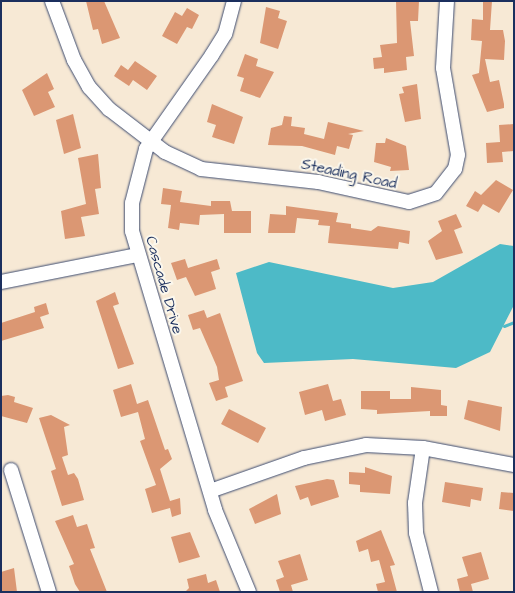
<!DOCTYPE html>
<html>
<head>
<meta charset="utf-8">
<style>
	body { margin:0 }
	#map { position:relative; width:515px; height:593px; overflow:hidden; background:#f7e9d5; font-family:"Architects Daughter",sans-serif }
	div>[style] { position:absolute }
	.water>* { inset:0; background:#4dbac7 }
	.stream>* { height:3px; margin:-1.5px; padding:0 1.5px; transform-origin:1.5px; border-radius:1.5px; background:#4dbac7 }
	.building>* { inset:0; background:#db9773 }
	.roads { filter:drop-shadow(0 0 1px #3c4b70) drop-shadow(0 0 1px #3c4b70) }
	.minor>* { height:14px; margin:-7px; padding:0 7px; transform-origin:7px; border-radius:7px; background:#fff }
	span { translate:-50% -50%; white-space:nowrap; text-align:center; line-height:1.15; -webkit-text-stroke:4px #fbf7ec; paint-order:stroke }
	.street-label { font-size:15px; color:#1b2f5e }
	.frame { position:absolute; inset:0; border:2px solid #1b2f5e; pointer-events:none }
</style>
</head>
<body>
<div id="map">
	<div class="water">
		<i style="clip-path:polygon(500px 244px,514px 246px,514px 305px,490px 352px,456px 368px,353px 359px,264px 363px,257px 353px,236px 273px,269px 262px,393px 288px,433px 282px)"></i>
	</div>
	<div class="stream">
		<i style="left:504px;top:326px;width:11px;rotate:-22deg"></i>
	</div>
	<div class="building">
		<i style="clip-path:polygon(86px 1px,104px 1px,120px 38px,102px 44px,98px 29px,93px 30px)"></i>
		<i style="clip-path:polygon(396px 1px,419px 1px,418px 21px,410px 21px,414px 56px,406px 57px,407px 70px,384px 73px,384px 68px,374px 69px,373px 58px,382px 57px,380px 45px,397px 43px)"></i>
		<i style="clip-path:polygon(483px 1px,492px 1px,490px 30px,503px 30px,505px 41px,504px 60px,485px 59px,490px 82px,499px 80px,504px 104px,504px 108px,487px 112px,472px 75px,479px 73px,482px 41px,471px 40px,472px 19px,483px 20px)"></i>
		<i style="clip-path:polygon(266px 7px,280px 11px,278px 18px,287px 21px,278px 49px,260px 43px)"></i>
		<i style="clip-path:polygon(187px 8px,199px 15px,192px 29px,187px 27px,177px 44px,162px 36px,175px 12px,182px 16px)"></i>
		<i style="clip-path:polygon(245px 54px,258px 59px,256px 66px,274px 72px,260px 98px,240px 91px,244px 78px,237px 76px)"></i>
		<i style="clip-path:polygon(135px 61px,157px 76px,147px 90px,133px 80px,129px 86px,114px 76px,121px 65px,128px 70px)"></i>
		<i style="clip-path:polygon(47px 73px,54px 89px,48px 92px,55px 107px,34px 116px,22px 90px)"></i>
		<i style="clip-path:polygon(417px 84px,421px 119px,405px 122px,399px 94px,404px 93px,402px 87px)"></i>
		<i style="clip-path:polygon(212px 104px,243px 117px,234px 144px,212px 137px,216px 125px,207px 122px)"></i>
		<i style="clip-path:polygon(73px 114px,81px 148px,64px 154px,56px 120px)"></i>
		<i style="clip-path:polygon(284px 116px,292px 117px,291px 126px,305px 128px,304px 134px,324px 139px,328px 122px,364px 131px,348px 134px,353px 135px,349px 149px,337px 146px,335px 155px,302px 146px,268px 145px,271px 128px,282px 125px)"></i>
		<i style="clip-path:polygon(514px 124px,514px 151px,502px 152px,503px 162px,487px 163px,486px 143px,500px 142px,499px 125px)"></i>
		<i style="clip-path:polygon(386px 138px,406px 146px,409px 170px,390px 171px,391px 167px,374px 162px,376px 143px,385px 143px)"></i>
		<i style="clip-path:polygon(98px 154px,101px 188px,95px 189px,99px 214px,81px 217px,85px 236px,65px 239px,61px 211px,86px 204px,78px 158px)"></i>
		<i style="clip-path:polygon(496px 180px,513px 190px,499px 213px,483px 204px,478px 212px,466px 206px,475px 191px,481px 195px)"></i>
		<i style="clip-path:polygon(163px 188px,182px 191px,180px 202px,211px 206px,211px 201px,230px 201px,232px 211px,251px 211px,251px 233px,224px 233px,224px 214px,200px 215px,199px 225px,180px 223px,179px 230px,168px 228px,171px 205px,161px 204px)"></i>
		<i style="clip-path:polygon(286px 206px,338px 213px,336px 222px,351px 224px,351px 228px,371px 231px,378px 226px,410px 231px,409px 244px,399px 242px,398px 249px,328px 243px,330px 226px,318px 225px,319px 220px,297px 218px,295px 233px,268px 233px,270px 214px,286px 215px)"></i>
		<i style="clip-path:polygon(456px 214px,462px 227px,454px 230px,463px 253px,436px 260px,428px 241px,442px 231px,438px 221px)"></i>
		<i style="clip-path:polygon(185px 259px,188px 268px,217px 259px,220px 269px,211px 272px,216px 289px,195px 296px,186px 277px,177px 280px,171px 263px)"></i>
		<i style="clip-path:polygon(115px 292px,119px 304px,113px 306px,134px 364px,118px 369px,96px 301px)"></i>
		<i style="clip-path:polygon(46px 303px,49px 314px,40px 317px,44px 328px,1px 341px,1px 323px,35px 312px,34px 307px)"></i>
		<i style="clip-path:polygon(204px 310px,207px 318px,220px 313px,243px 381px,225px 387px,228px 397px,216px 401px,209px 383px,219px 380px,217px 367px,200px 328px,193px 330px,188px 315px)"></i>
		<i style="clip-path:polygon(131px 384px,137px 404px,148px 400px,165px 450px,168px 449px,172px 459px,160px 469px,170px 501px,180px 498px,181px 514px,172px 517px,170px 508px,152px 513px,145px 489px,156px 485px,140px 441px,145px 439px,138px 412px,121px 417px,113px 390px)"></i>
		<i style="clip-path:polygon(328px 384px,333px 401px,341px 399px,346px 415px,325px 421px,322px 410px,305px 415px,299px 392px)"></i>
		<i style="clip-path:polygon(411px 387px,441px 390px,441px 405px,447px 406px,447px 416px,430px 416px,430px 411px,377px 414px,377px 410px,361px 409px,361px 391px,390px 391px,390px 399px,411px 399px)"></i>
		<i style="clip-path:polygon(8px 395px,15px 397px,14px 402px,33px 408px,27px 423px,1px 416px,1px 396px)"></i>
		<i style="clip-path:polygon(468px 400px,502px 407px,500px 431px,464px 419px)"></i>
		<i style="clip-path:polygon(229px 409px,266px 428px,258px 443px,221px 424px)"></i>
		<i style="clip-path:polygon(51px 415px,70px 425px,64px 427px,68px 455px,62px 457px,68px 475px,74px 473px,78px 479px,84px 500px,62px 506px,51px 471px,56px 469px,39px 418px)"></i>
		<i style="clip-path:polygon(365px 467px,392px 476px,390px 494px,360px 492px,360px 485px,349px 484px,349px 472px,365px 473px)"></i>
		<i style="clip-path:polygon(327px 479px,334px 480px,339px 497px,311px 506px,308px 497px,300px 500px,295px 486px)"></i>
		<i style="clip-path:polygon(445px 482px,483px 488px,481px 501px,471px 499px,470px 507px,442px 502px)"></i>
		<i style="clip-path:polygon(501px 492px,514px 493px,514px 511px,499px 509px)"></i>
		<i style="clip-path:polygon(277px 494px,281px 514px,255px 524px,249px 509px)"></i>
		<i style="clip-path:polygon(73px 515px,77px 527px,87px 524px,95px 548px,90px 549px,107px 592px,80px 592px,75px 584px,69px 566px,74px 564px,55px 521px)"></i>
		<i style="clip-path:polygon(381px 530px,395px 565px,390px 566px,397px 592px,378px 592px,376px 584px,385px 582px,379px 560px,371px 562px,368px 549px,359px 552px,356px 541px)"></i>
		<i style="clip-path:polygon(190px 532px,200px 557px,179px 563px,171px 537px)"></i>
		<i style="clip-path:polygon(481px 552px,489px 579px,471px 584px,473px 592px,460px 592px,457px 579px,468px 576px,462px 557px)"></i>
		<i style="clip-path:polygon(300px 554px,308px 580px,291px 585px,293px 592px,280px 592px,276px 580px,284px 577px,278px 561px)"></i>
		<i style="clip-path:polygon(14px 568px,17px 592px,1px 592px,1px 572px)"></i>
		<i style="clip-path:polygon(206px 574px,208px 583px,216px 580px,220px 592px,185px 592px,189px 588px,187px 579px)"></i>
	</div>
	<div class="roads">
		<div class="minor">
			<i style="left:52px;top:1px;width:63px;rotate:69.6deg"></i>
			<i style="left:74px;top:60px;width:31px;rotate:61deg"></i>
			<i style="left:89px;top:87px;width:30px;rotate:48deg"></i>
			<i style="left:109px;top:109px;width:71px;rotate:37.5deg"></i>
			<i style="left:165px;top:152px;width:40px;rotate:25deg"></i>
			<i style="left:201px;top:169px;width:118px;rotate:6.3deg"></i>
			<i style="left:318px;top:182px;width:93px;rotate:12.4deg"></i>
			<i style="left:409px;top:202px;width:28px;rotate:-18deg"></i>
			<i style="left:436px;top:193px;width:31px;rotate:-52deg"></i>
			<i style="left:455px;top:169px;width:14px;rotate:-78deg"></i>
			<i style="left:458px;top:155px;width:88px;rotate:-99.8deg"></i>
			<i style="left:443px;top:68px;width:67px;rotate:-86.6deg"></i>
			<i style="left:234px;top:1px;width:34px;rotate:105deg"></i>
			<i style="left:225px;top:34px;width:25px;rotate:122deg"></i>
			<i style="left:212px;top:55px;width:115px;rotate:125.1deg"></i>
			<i style="left:146px;top:149px;width:56px;rotate:104.5deg"></i>
			<i style="left:132px;top:203px;width:28px;rotate:90deg"></i>
			<i style="left:132px;top:231px;width:291px;rotate:73.4deg"></i>
			<i style="left:215px;top:510px;width:89px;rotate:67.5deg"></i>
			<i style="left:1px;top:282px;width:139px;rotate:-11.2deg"></i>
			<i style="left:423px;top:448px;width:56px;rotate:98.3deg"></i>
			<i style="left:415px;top:503px;width:30px;rotate:88deg"></i>
			<i style="left:416px;top:533px;width:61px;rotate:75.7deg"></i>
			<i style="left:11px;top:470px;width:128px;rotate:72.7deg"></i>
			<i style="left:210px;top:491px;width:100px;rotate:-19.3deg"></i>
			<i style="left:304px;top:458px;width:63px;rotate:-11.8deg"></i>
			<i style="left:366px;top:445px;width:57px;rotate:3deg"></i>
			<i style="left:423px;top:448px;width:93px;rotate:10.6deg"></i>
		</div>
	</div>
	<div class="street-label">
		<span style="left:349px;top:174px;rotate:12deg">Steading Road</span>
		<span style="left:164px;top:285px;rotate:74deg">Cascade Drive</span>
	</div>
	<div class="frame"></div>
</div>
</body>
</html>
